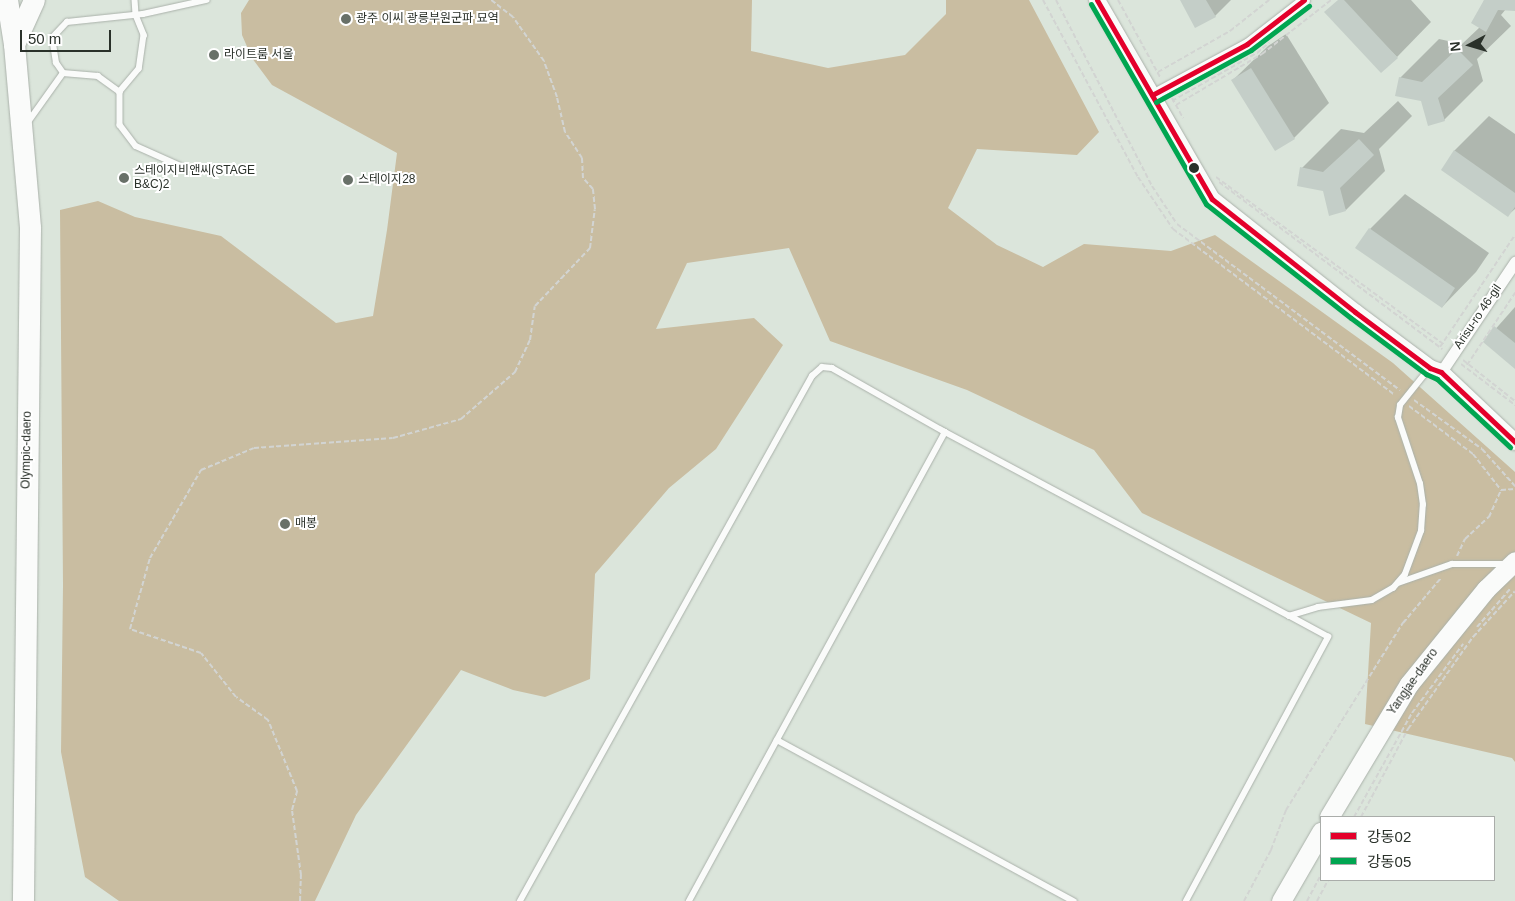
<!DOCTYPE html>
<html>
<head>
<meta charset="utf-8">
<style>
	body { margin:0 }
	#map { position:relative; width:1515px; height:901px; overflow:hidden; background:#dbe5db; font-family:Arial,"Noto Sans KR",sans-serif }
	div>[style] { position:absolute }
	.forest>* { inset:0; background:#c9bda1 }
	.shadow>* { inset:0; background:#0003 }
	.building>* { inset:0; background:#c4cec8 }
	.path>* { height:2px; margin-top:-1px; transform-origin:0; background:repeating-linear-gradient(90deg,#d2d4d2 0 5px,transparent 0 7.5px) }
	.roads { filter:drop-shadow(0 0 1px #aab1aa) drop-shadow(0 0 1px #aab1aa) }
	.lane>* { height:5.5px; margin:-2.75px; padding:0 2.75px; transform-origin:2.75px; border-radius:2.75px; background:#fafbfa }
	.street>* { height:11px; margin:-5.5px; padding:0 5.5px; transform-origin:5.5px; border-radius:5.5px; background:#fafbfa }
	.secondary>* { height:16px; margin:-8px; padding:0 8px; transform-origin:8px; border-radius:8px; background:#fafbfa }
	.primary>* { height:19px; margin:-9.5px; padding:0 9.5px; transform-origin:9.5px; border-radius:9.5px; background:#fafbfa }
	.highway>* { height:21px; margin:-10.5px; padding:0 10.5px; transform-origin:10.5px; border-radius:10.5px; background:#fafbfa }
	.bus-1>* { height:5px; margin:-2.5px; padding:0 2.5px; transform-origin:2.5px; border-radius:2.5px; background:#e4002b }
	.bus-2>* { height:5px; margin:-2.5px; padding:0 2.5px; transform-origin:2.5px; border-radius:2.5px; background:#00a651 }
	.dots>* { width:14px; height:14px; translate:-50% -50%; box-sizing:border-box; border:2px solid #fff; border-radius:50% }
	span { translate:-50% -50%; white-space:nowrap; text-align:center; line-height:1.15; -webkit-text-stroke:4px #fff; paint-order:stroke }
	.poi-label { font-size:12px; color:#2a312a }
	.left { translate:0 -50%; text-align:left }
	.street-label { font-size:12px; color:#2a312a }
	.legend { position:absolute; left:1320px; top:816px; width:175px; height:65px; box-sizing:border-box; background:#fff; border:1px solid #aaadaa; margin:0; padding:6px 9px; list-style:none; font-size:15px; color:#2a312a }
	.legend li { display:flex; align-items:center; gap:10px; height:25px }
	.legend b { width:25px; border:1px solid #aaadaa }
	.north { position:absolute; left:1445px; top:20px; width:50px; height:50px; -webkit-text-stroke:4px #fff; paint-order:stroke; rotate:264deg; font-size:14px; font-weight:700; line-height:20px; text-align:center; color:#2a312a }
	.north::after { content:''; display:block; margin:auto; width:18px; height:22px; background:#2a312a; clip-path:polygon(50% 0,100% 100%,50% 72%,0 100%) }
	.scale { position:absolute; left:20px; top:30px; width:91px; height:22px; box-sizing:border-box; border:2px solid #2a312a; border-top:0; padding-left:6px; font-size:15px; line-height:18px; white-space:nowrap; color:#2a312a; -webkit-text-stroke:4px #fff; paint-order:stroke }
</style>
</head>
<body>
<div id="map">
	<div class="forest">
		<i style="clip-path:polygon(249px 0,752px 0,751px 51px,828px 68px,905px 55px,946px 14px,946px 0,1029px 0,1099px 132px,1077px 155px,977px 149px,948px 208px,997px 245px,1043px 267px,1084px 244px,1171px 251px,1215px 235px,1393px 363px,1515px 472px,1515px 762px,1512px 758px,1365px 724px,1371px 623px,1142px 513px,1094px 450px,967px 390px,830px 341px,789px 248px,687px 263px,656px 329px,754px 318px,783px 345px,716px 449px,669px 488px,595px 574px,590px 679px,545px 697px,513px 690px,461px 670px,356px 815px,315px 901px,119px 901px,85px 877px,61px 752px,63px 585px,60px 210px,98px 201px,135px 217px,221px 236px,336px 323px,373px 316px,387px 230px,397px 153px,272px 85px,252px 58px,242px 35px,241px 13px)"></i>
	</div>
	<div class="shadow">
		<i style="clip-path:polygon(1181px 0,1231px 0,1215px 16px)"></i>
		<i style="clip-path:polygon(1338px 0,1411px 0,1431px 22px,1397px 57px)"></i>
		<i style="clip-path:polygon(1484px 0,1515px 0,1515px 9px,1506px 9px,1501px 15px,1511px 26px,1477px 59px,1483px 81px,1444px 120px,1400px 78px,1439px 39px,1462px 44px,1480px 27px)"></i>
		<i style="clip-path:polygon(1286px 34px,1329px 103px,1294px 138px,1233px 80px,1268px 46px)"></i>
		<i style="clip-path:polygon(1398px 101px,1412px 116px,1379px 149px,1385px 171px,1346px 210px,1302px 168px,1341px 129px,1364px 133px)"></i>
		<i style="clip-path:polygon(1489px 116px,1515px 134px,1515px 209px,1508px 215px,1454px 151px)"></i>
		<i style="clip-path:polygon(1405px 194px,1489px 253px,1476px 272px,1442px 307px,1370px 229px)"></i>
		<i style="clip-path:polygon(1515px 307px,1515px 367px,1484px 342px)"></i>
	</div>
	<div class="building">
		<i style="clip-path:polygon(1180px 0,1206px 0,1216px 17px,1195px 28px)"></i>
		<i style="clip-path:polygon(1338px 0,1344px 0,1398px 58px,1381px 73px,1324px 12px)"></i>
		<i style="clip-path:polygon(1484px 0,1515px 0,1515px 11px,1498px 10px,1486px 32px,1471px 23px)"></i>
		<i style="clip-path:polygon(1457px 49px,1473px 65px,1438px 98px,1445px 121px,1428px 126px,1421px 101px,1395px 96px,1399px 77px,1422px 82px)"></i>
		<i style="clip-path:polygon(1251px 68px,1295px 139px,1275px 151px,1231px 80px)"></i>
		<i style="clip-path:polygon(1359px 139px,1374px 155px,1340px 188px,1346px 211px,1329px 216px,1323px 191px,1297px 186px,1300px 167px,1323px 172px)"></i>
		<i style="clip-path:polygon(1454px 150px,1515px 193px,1515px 207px,1508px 217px,1441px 170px)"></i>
		<i style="clip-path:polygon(1369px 228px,1455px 288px,1442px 308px,1355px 248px)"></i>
		<i style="clip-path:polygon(1494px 326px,1515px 343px,1515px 369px,1483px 342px)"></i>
	</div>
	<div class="path">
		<i style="left:1043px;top:0;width:201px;rotate:61.8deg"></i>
		<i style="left:1138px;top:177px;width:63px;rotate:56.1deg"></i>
		<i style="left:1173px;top:229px;width:277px;rotate:36.8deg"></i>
		<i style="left:1056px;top:0;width:209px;rotate:62.7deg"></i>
		<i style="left:1152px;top:186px;width:45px;rotate:56.7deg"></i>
		<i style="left:1177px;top:224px;width:278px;rotate:36.7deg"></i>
		<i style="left:1118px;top:0;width:88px;rotate:61.4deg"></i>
		<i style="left:1158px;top:72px;width:83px;rotate:-29.7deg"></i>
		<i style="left:1230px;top:31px;width:50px;rotate:-38.5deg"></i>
		<i style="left:1172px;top:98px;width:23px;rotate:61deg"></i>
		<i style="left:1172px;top:101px;width:98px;rotate:-29.5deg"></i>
		<i style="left:1257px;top:53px;width:16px;rotate:-40deg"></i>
		<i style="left:1176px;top:105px;width:100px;rotate:-30.7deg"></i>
		<i style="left:1262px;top:54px;width:88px;rotate:-38deg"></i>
		<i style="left:1216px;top:177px;width:285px;rotate:36.3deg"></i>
		<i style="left:1219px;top:182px;width:279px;rotate:36.8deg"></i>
		<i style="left:1440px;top:347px;width:135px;rotate:-56.2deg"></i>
		<i style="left:1463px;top:360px;width:66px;rotate:38.3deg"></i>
		<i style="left:1461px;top:364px;width:68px;rotate:37.2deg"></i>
		<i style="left:1467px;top:365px;width:87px;rotate:-56.3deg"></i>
		<i style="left:1414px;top:400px;width:84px;rotate:35.8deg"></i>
		<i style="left:1482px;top:449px;width:50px;rotate:48.3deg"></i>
		<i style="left:1409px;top:406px;width:80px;rotate:36.9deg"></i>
		<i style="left:1473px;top:454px;width:46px;rotate:52.1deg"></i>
		<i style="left:1501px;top:490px;width:14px;rotate:-4deg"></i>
		<i style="left:1457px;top:556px;width:19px;rotate:-65deg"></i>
		<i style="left:1465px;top:539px;width:33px;rotate:-43deg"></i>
		<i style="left:1489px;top:517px;width:30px;rotate:-66deg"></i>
		<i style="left:1477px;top:627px;width:50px;rotate:-49deg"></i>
		<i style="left:1354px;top:817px;width:119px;rotate:-60.9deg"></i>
		<i style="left:1412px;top:713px;width:86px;rotate:-53.5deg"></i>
		<i style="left:1361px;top:817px;width:100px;rotate:-61.9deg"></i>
		<i style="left:1408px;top:729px;width:113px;rotate:-54.8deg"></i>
		<i style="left:1473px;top:637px;width:62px;rotate:-47.6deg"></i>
		<i style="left:300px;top:901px;width:26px;rotate:-88deg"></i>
		<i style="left:301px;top:875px;width:66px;rotate:-97.9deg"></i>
		<i style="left:292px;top:810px;width:20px;rotate:-75deg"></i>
		<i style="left:297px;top:791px;width:77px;rotate:-112.2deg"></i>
		<i style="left:268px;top:720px;width:39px;rotate:-144deg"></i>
		<i style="left:236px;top:697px;width:56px;rotate:-128.5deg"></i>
		<i style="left:201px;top:653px;width:75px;rotate:-161.3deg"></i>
		<i style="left:130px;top:629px;width:74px;rotate:-74.3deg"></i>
		<i style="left:150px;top:558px;width:102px;rotate:-59.9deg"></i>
		<i style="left:201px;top:470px;width:57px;rotate:-22.5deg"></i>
		<i style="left:254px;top:448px;width:139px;rotate:-4.1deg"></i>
		<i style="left:393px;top:438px;width:71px;rotate:-15.6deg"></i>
		<i style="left:461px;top:419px;width:72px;rotate:-41deg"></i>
		<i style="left:515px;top:372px;width:35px;rotate:-65deg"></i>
		<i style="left:530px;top:340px;width:34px;rotate:-82deg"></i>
		<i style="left:535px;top:306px;width:80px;rotate:-46.5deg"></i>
		<i style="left:590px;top:248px;width:39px;rotate:-83deg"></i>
		<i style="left:595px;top:209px;width:20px;rotate:-96deg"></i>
		<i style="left:593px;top:189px;width:15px;rotate:-132deg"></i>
		<i style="left:583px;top:178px;width:20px;rotate:-93deg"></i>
		<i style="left:582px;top:158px;width:31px;rotate:-123deg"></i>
		<i style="left:565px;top:132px;width:36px;rotate:-103deg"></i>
		<i style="left:557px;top:97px;width:38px;rotate:-110deg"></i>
		<i style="left:544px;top:61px;width:54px;rotate:-125.2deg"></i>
		<i style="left:513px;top:17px;width:28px;rotate:-142deg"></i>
		<i style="left:1244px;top:901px;width:58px;rotate:-62.1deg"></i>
		<i style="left:1271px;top:850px;width:43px;rotate:-69.4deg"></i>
		<i style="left:1286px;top:810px;width:221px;rotate:-58deg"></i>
		<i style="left:1403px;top:623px;width:59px;rotate:-49.8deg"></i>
		<i style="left:1307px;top:901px;width:30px;rotate:-62deg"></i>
		<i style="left:1317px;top:901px;width:24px;rotate:-62deg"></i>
	</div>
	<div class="roads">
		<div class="lane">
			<i style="left:135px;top:0;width:15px;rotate:86deg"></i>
			<i style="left:136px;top:15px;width:22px;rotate:68deg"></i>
			<i style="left:144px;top:35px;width:34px;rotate:98deg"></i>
			<i style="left:139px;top:69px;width:30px;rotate:130deg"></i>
			<i style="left:120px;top:92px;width:33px;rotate:90deg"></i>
			<i style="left:120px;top:125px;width:26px;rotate:53deg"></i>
			<i style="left:136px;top:146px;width:51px;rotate:24.1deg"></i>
			<i style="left:63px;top:73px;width:12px;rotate:-125deg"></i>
			<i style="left:56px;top:63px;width:25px;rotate:-99deg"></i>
			<i style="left:52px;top:38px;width:22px;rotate:-47deg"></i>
			<i style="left:67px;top:22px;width:76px;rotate:-6deg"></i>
			<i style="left:143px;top:14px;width:65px;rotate:-12.5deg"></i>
			<i style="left:28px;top:122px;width:60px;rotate:-54.5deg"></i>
			<i style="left:63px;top:73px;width:35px;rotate:5deg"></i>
			<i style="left:98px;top:76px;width:27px;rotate:36deg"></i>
			<i style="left:1398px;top:583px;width:57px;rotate:-19.4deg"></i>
			<i style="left:1452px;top:564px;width:54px"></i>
			<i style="left:777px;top:740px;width:338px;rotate:28.5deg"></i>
			<i style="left:520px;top:901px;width:601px;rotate:-60.92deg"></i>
			<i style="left:812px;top:376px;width:13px;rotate:-42deg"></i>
			<i style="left:822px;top:367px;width:10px;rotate:6deg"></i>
			<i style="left:832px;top:368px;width:130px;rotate:29.5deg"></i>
			<i style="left:689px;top:901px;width:534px;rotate:-61.37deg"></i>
			<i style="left:945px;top:432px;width:390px;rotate:28.1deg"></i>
			<i style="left:1289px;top:616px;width:30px;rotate:-17deg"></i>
			<i style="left:1318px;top:607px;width:54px;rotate:-7.4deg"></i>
			<i style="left:1372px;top:600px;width:24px;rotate:-30deg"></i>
			<i style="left:1393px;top:588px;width:18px;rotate:-49deg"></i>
			<i style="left:1405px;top:574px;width:46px;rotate:-69.6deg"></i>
			<i style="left:1421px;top:531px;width:26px;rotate:-86deg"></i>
			<i style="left:1423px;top:505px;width:21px;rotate:-98deg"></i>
			<i style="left:1420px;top:484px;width:70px;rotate:-108.4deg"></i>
			<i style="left:1398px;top:418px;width:13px;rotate:-81deg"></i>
			<i style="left:1400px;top:405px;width:45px;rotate:-51.3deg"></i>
			<i style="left:1186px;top:901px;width:300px;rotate:-61.7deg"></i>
			<i style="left:1328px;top:637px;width:44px;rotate:-151.7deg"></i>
		</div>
		<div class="street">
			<i style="left:1152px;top:95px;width:108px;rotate:-28.2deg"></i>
			<i style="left:1247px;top:44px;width:72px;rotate:-37.7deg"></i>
			<i style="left:1441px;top:372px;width:133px;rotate:-56.1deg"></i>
		</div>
		<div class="secondary">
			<i style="left:1097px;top:0;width:230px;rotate:60deg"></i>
			<i style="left:1212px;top:199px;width:182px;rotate:38.3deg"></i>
			<i style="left:1355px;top:312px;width:94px;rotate:36.7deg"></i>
			<i style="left:1430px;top:368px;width:12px;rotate:20deg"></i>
			<i style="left:1441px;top:372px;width:102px;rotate:43.4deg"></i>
		</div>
		<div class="primary">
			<i style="left:1329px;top:817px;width:155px;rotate:-59deg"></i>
			<i style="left:1409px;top:684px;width:122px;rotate:-51deg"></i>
			<i style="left:1486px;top:589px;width:40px;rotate:-44deg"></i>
			<i style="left:1281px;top:901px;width:80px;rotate:-59.9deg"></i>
		</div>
		<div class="highway">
			<i style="left:7px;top:0;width:45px;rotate:81deg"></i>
			<i style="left:14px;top:44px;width:185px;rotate:85deg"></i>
			<i style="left:30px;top:228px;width:673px;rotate:90.6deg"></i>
			<i style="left:14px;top:44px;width:48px;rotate:-65.6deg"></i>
		</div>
	</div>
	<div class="bus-1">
		<i style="left:1097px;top:0;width:230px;rotate:60deg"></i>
		<i style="left:1212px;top:199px;width:182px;rotate:38.3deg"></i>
		<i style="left:1355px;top:312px;width:94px;rotate:36.7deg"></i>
		<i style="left:1430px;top:368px;width:12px;rotate:20deg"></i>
		<i style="left:1441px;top:372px;width:102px;rotate:43.4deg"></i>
		<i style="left:1152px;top:95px;width:108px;rotate:-28.2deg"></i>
		<i style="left:1247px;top:44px;width:72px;rotate:-37.7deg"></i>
	</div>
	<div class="bus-2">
		<i style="left:1091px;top:4px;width:231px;rotate:60.1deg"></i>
		<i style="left:1206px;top:204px;width:184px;rotate:38.2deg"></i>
		<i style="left:1351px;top:318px;width:94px;rotate:36.7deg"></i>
		<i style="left:1426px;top:374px;width:12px;rotate:24deg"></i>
		<i style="left:1437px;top:379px;width:100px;rotate:43deg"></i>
		<i style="left:1156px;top:102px;width:108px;rotate:-28.7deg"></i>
		<i style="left:1251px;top:50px;width:73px;rotate:-37.2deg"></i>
	</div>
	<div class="dots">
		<i style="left:346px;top:19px;background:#687068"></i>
		<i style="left:214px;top:55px;background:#687068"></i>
		<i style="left:1194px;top:168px;background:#2a312a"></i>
		<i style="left:124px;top:178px;background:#687068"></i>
		<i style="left:348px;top:180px;background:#687068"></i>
		<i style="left:285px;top:524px;background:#687068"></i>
	</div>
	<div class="poi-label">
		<span class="left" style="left:356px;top:19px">광주 이씨 광릉부원군파 묘역</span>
		<span class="left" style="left:224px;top:55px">라이트룸 서울</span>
		<span class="left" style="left:134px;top:178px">스테이지비앤씨(STAGE<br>B&amp;C)2</span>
		<span class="left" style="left:358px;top:180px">스테이지28</span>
		<span class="left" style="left:295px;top:524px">매봉</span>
	</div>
	<div class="street-label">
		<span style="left:1478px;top:317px;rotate:-56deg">Arisu-ro 46-gil</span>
		<span style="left:27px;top:450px;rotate:-89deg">Olympic-daero</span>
		<span style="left:1413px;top:682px;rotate:-55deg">Yangjae-daero</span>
	</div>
	<ul class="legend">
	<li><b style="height:6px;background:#e4002b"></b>강동02</li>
	<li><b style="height:6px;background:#00a651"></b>강동05</li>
	</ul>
	<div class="north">N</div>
	<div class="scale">50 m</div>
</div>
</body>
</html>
